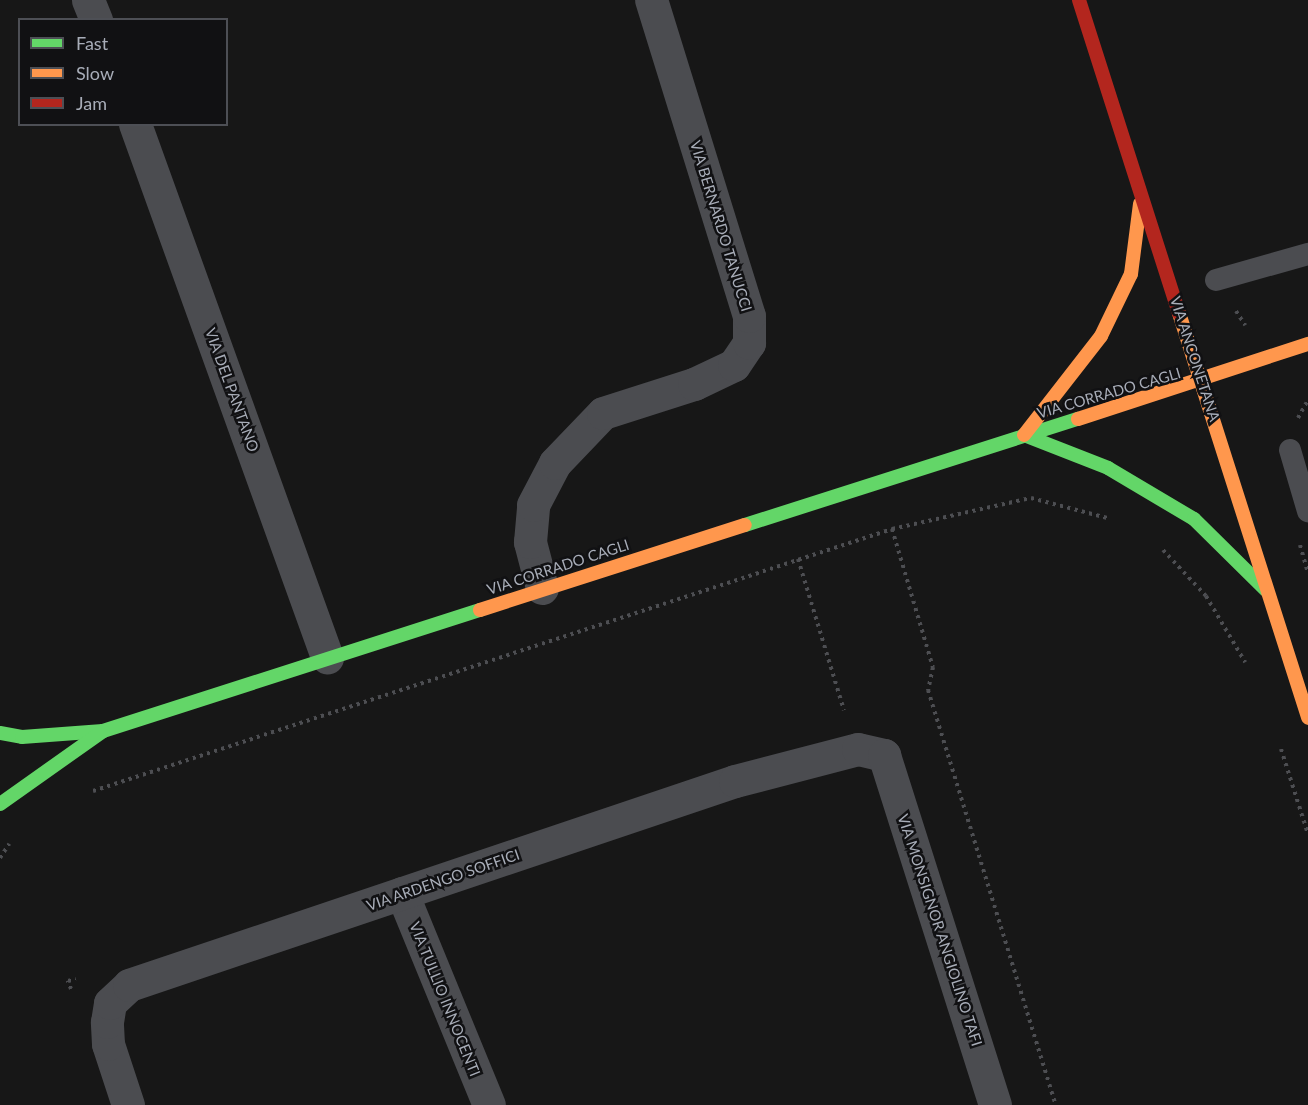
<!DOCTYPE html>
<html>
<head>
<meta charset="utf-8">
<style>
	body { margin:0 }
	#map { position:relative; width:1308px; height:1105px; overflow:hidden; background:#171717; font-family:Lato,sans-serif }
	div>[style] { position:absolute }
	.path>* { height:4px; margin-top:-2px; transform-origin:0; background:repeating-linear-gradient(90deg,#4d4e52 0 3px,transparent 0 7.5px) }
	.lane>* { height:22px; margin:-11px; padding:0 11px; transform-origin:11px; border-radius:11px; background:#4b4c50 }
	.street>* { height:33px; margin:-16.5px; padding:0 16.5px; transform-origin:16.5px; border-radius:16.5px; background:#4b4c50 }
	.fast>* { height:14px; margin:-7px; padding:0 7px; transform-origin:7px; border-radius:7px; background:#63d668 }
	.slow>* { height:14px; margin:-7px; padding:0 7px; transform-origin:7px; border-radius:7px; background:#ff974d }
	.jam>* { height:14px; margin:-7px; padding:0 7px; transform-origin:7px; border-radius:7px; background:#b3261e }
	span { translate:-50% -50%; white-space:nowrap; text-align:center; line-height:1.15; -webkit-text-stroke:5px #111113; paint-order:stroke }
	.street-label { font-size:15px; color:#a8adb8 }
	.legend { position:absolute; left:18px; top:18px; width:210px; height:108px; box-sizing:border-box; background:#111113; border:2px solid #4d4f55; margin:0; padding:8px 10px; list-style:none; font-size:18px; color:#a8adb8 }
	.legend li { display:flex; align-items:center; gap:12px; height:30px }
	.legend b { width:30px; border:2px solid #4d4f55 }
</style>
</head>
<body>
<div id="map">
	<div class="path">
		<i style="left:1236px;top:311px;width:17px;rotate:57deg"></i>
		<i style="left:1298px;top:418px;width:21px;rotate:-61deg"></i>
		<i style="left:892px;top:529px;width:142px;rotate:-12.6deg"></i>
		<i style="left:1031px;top:498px;width:79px;rotate:14.7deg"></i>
		<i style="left:1300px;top:545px;width:29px;rotate:74deg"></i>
		<i style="left:1163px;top:550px;width:63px;rotate:46.9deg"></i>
		<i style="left:1206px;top:596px;width:77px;rotate:59.4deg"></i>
		<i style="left:798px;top:559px;width:158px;rotate:73.1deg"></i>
		<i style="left:1281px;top:749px;width:89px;rotate:72.4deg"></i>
		<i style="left:93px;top:791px;width:841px;rotate:-18.15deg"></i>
		<i style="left:892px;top:529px;width:144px;rotate:73.5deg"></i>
		<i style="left:933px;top:667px;width:24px;rotate:102deg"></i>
		<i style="left:928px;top:690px;width:434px;rotate:72.9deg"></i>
		<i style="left:0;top:858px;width:17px;rotate:-57deg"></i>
		<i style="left:71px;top:989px;width:9px;rotate:-111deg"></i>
		<i style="left:68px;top:981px;width:8px;rotate:-14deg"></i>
	</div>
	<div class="lane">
		<i style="left:1216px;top:280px;width:96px;rotate:-15.8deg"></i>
		<i style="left:1290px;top:450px;width:64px;rotate:73.6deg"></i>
	</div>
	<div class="street">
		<i style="left:88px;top:0;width:22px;rotate:68deg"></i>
		<i style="left:135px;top:124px;width:567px;rotate:70.19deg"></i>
		<i style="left:542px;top:588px;width:48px;rotate:-104.6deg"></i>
		<i style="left:530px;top:542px;width:37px;rotate:-85deg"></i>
		<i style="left:533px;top:505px;width:47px;rotate:-62.4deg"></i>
		<i style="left:555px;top:463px;width:69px;rotate:-46.2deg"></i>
		<i style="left:603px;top:413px;width:96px;rotate:-17.7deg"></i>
		<i style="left:694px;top:384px;width:44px;rotate:-25.4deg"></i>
		<i style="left:734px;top:365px;width:27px;rotate:-56deg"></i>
		<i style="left:749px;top:343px;width:27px;rotate:-90deg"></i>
		<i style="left:749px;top:316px;width:331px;rotate:-107.2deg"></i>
		<i style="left:402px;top:893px;width:229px;rotate:67.7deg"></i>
		<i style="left:128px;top:1105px;width:64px;rotate:-108.2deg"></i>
		<i style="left:108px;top:1044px;width:22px;rotate:-93deg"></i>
		<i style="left:107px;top:1022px;width:19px;rotate:-81deg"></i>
		<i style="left:110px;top:1003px;width:26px;rotate:-43deg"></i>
		<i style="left:129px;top:985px;width:639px;rotate:-18.6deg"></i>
		<i style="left:735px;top:781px;width:127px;rotate:-14.6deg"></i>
		<i style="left:858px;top:749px;width:27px;rotate:13deg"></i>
		<i style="left:884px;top:755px;width:367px;rotate:72.4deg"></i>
	</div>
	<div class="fast">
		<i style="left:1024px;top:435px;width:90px;rotate:21.4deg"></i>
		<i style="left:1108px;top:468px;width:100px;rotate:30.7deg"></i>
		<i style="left:1194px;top:519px;width:101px;rotate:44.6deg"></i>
		<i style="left:745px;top:525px;width:349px;rotate:-17.7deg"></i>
		<i style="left:0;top:733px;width:22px;rotate:10deg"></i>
		<i style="left:22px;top:737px;width:81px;rotate:-4.2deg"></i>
		<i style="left:103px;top:731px;width:396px;rotate:-17.8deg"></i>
		<i style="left:0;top:804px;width:126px;rotate:-35.3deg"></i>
	</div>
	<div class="slow">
		<i style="left:1179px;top:313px;width:425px;rotate:72.3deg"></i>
		<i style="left:1078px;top:419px;width:242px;rotate:-18.1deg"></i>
		<i style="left:1024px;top:435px;width:125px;rotate:-52.1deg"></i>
		<i style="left:1101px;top:336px;width:69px;rotate:-64.2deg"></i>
		<i style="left:1131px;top:274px;width:71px;rotate:-82.7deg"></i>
		<i style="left:480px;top:610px;width:278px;rotate:-17.8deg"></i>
	</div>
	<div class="jam">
		<i style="left:1079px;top:0;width:329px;rotate:72.3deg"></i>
	</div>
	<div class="street-label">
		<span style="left:721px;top:226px;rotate:73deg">VIA BERNARDO TANUCCI</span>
		<span style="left:1195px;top:359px;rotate:72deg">VIA ANCONETANA</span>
		<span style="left:232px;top:390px;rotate:70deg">VIA DEL PANTANO</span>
		<span style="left:1109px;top:393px;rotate:-16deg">VIA CORRADO CAGLI</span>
		<span style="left:558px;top:567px;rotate:-18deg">VIA CORRADO CAGLI</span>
		<span style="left:443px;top:880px;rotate:-19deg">VIA ARDENGO SOFFICI</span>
		<span style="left:940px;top:930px;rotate:72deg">VIA MONSIGNOR ANGIOLINO TAFI</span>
		<span style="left:445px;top:999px;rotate:68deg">VIA TULLIO INNOCENTI</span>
	</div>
	<ul class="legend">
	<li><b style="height:8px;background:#63d668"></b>Fast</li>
	<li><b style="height:8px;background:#ff974d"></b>Slow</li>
	<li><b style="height:8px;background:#b3261e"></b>Jam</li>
	</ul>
</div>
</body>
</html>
